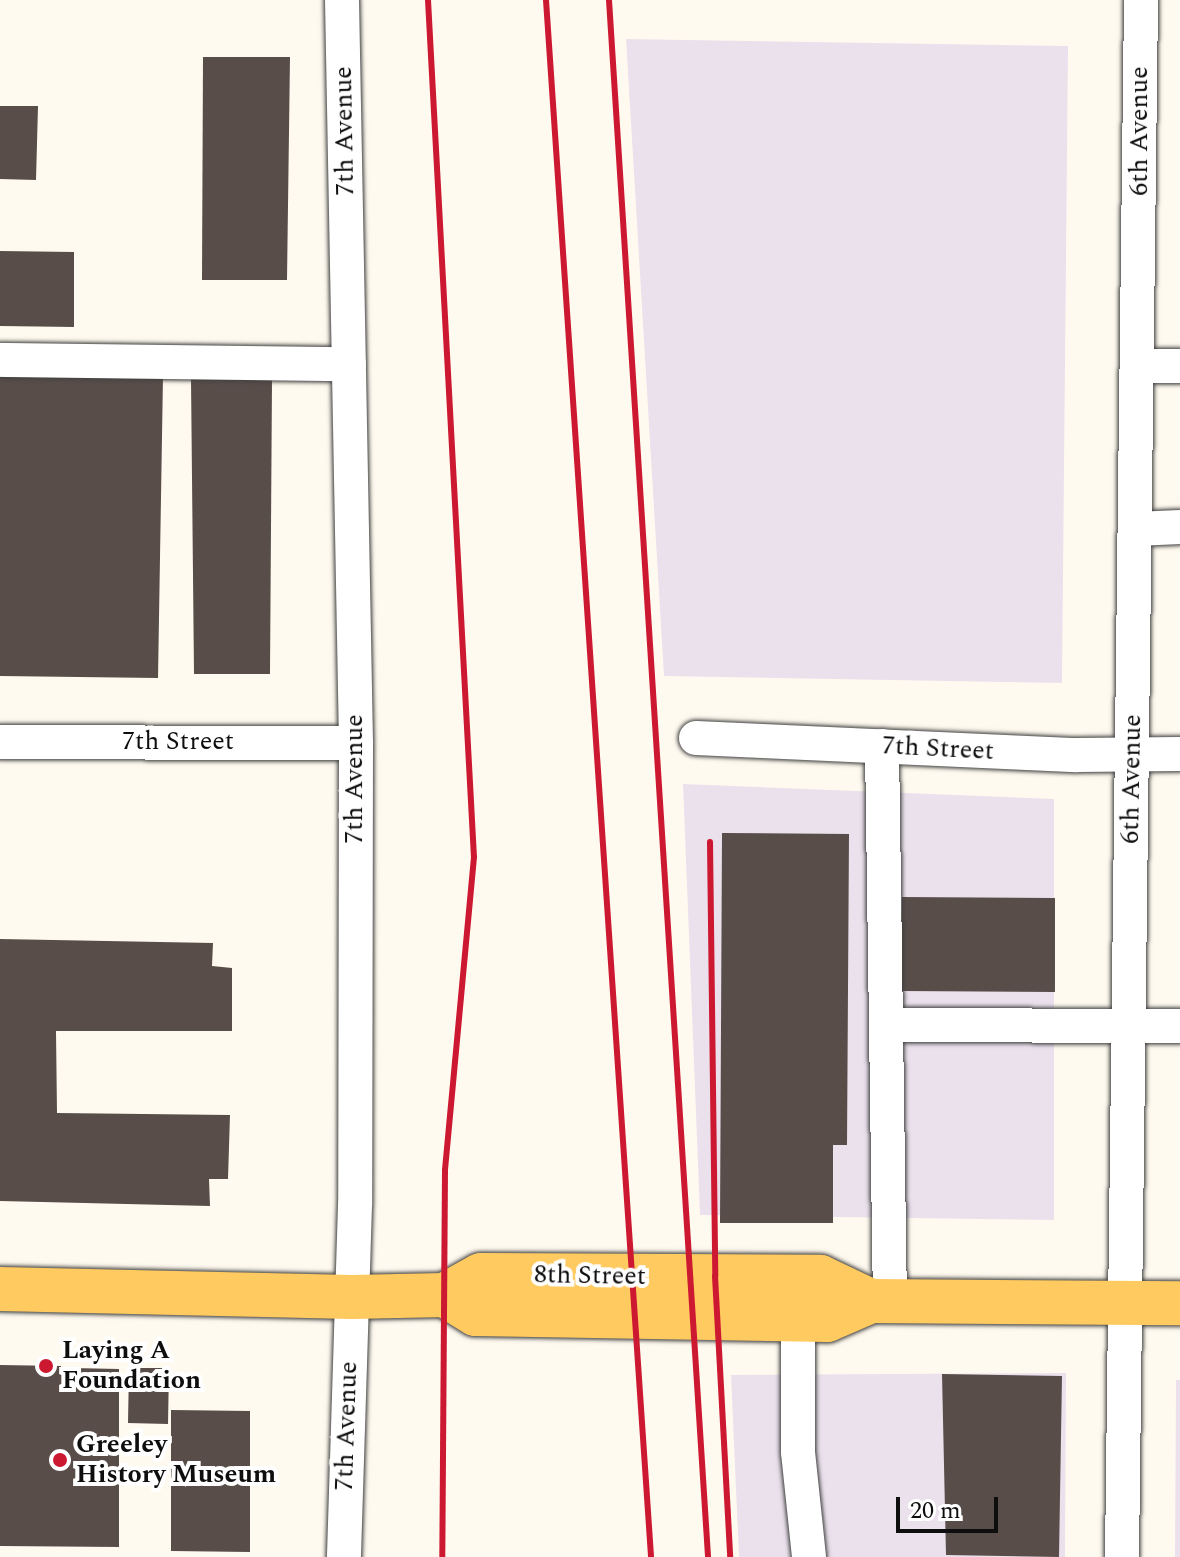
<!DOCTYPE html>
<html>
<head>
<meta charset="utf-8">
<style>
	body { margin:0 }
	#map { position:relative; width:1180px; height:1557px; overflow:hidden; background:#fffaef; font-family:Spectral,serif }
	div>[style] { position:absolute }
	.industrial>* { inset:0; background:#ebe1ed }
	.building>* { inset:0; background:#584d49 }
	.roads { filter:drop-shadow(0 0 2px #414141) drop-shadow(0 0 2px #414141) }
	.minor>* { height:34px; margin:-17px; padding:0 17px; transform-origin:17px; border-radius:17px; background:#fff }
	.major>* { height:44px; margin:-22px; padding:0 22px; transform-origin:22px; border-radius:22px; background:#ffca5f }
	.rail>* { height:6px; margin:-3px; padding:0 3px; transform-origin:3px; border-radius:3px; background:#cc1830 }
	.dots>* { width:22px; height:22px; translate:-50% -50%; box-sizing:border-box; border:4px solid #fff; border-radius:50% }
	span { translate:-50% -50%; white-space:nowrap; text-align:center; line-height:1.15; -webkit-text-stroke:8px #fff; paint-order:stroke }
	.street-label { font-size:26px; color:#0e0e0e }
	.poi-label { font-size:26px; color:#0e0e0e; font-weight:700 }
	.left { translate:0 -50%; text-align:left }
	.scale { position:absolute; left:896px; top:1497px; width:102px; height:36px; box-sizing:border-box; border:4px solid #0e0e0e; border-top:0; padding-left:10px; font-size:24px; line-height:28px; white-space:nowrap; color:#0e0e0e; -webkit-text-stroke:6px #fff; paint-order:stroke }
</style>
</head>
<body>
<div id="map">
	<div class="industrial">
		<i style="clip-path:polygon(626px 39px,1068px 46px,1062px 683px,664px 676px)"></i>
		<i style="clip-path:polygon(683px 784px,1054px 799px,1054px 1220px,700px 1215px)"></i>
		<i style="clip-path:polygon(1066px 1373px,1065px 1557px,739px 1557px,731px 1375px)"></i>
		<i style="clip-path:polygon(1176px 1380px,1180px 1380px,1180px 1557px,1175px 1557px)"></i>
	</div>
	<div class="building">
		<i style="clip-path:polygon(203px 57px,290px 57px,287px 280px,202px 280px)"></i>
		<i style="clip-path:polygon(0 106px,38px 106px,36px 180px,0 179px)"></i>
		<i style="clip-path:polygon(0 251px,74px 252px,74px 327px,0 326px)"></i>
		<i style="clip-path:polygon(0 376px,163px 376px,158px 678px,0 676px)"></i>
		<i style="clip-path:polygon(191px 379px,272px 380px,270px 674px,194px 674px)"></i>
		<i style="clip-path:polygon(722px 833px,849px 834px,847px 1145px,833px 1145px,833px 1223px,720px 1223px)"></i>
		<i style="clip-path:polygon(902px 897px,1055px 898px,1055px 992px,901px 991px)"></i>
		<i style="clip-path:polygon(0 939px,213px 943px,212px 966px,232px 968px,232px 1031px,56px 1031px,57px 1113px,230px 1115px,228px 1179px,209px 1179px,210px 1206px,0 1201px)"></i>
		<i style="clip-path:polygon(0 1365px,61px 1366px,61px 1374px,72px 1374px,72px 1368px,119px 1369px,119px 1547px,0 1546px)"></i>
		<i style="clip-path:polygon(129px 1368px,169px 1368px,168px 1424px,128px 1423px)"></i>
		<i style="clip-path:polygon(942px 1374px,1062px 1376px,1059px 1557px,946px 1555px)"></i>
		<i style="clip-path:polygon(171px 1410px,250px 1411px,250px 1552px,171px 1551px)"></i>
	</div>
	<div class="roads">
		<div class="minor">
			<i style="left:342px;top:0;width:743px;rotate:88.92deg"></i>
			<i style="left:356px;top:743px;width:462px;rotate:90.1deg"></i>
			<i style="left:355px;top:1205px;width:352px;rotate:91.8deg"></i>
			<i style="left:0;top:360px;width:349px;rotate:0.7deg"></i>
			<i style="left:1138px;top:366px;width:42px"></i>
			<i style="left:1136px;top:529px;width:44px;rotate:-2.6deg"></i>
			<i style="left:696px;top:738px;width:381px;rotate:2.6deg"></i>
			<i style="left:1077px;top:755px;width:103px;rotate:-0.6deg"></i>
			<i style="left:0;top:742px;width:356px;rotate:0.2deg"></i>
			<i style="left:882px;top:746px;width:556px;rotate:89.18deg"></i>
			<i style="left:887px;top:1025px;width:293px;rotate:0.2deg"></i>
			<i style="left:798px;top:1319px;width:133px;rotate:90deg"></i>
			<i style="left:798px;top:1452px;width:106px;rotate:84deg"></i>
			<i style="left:1122px;top:1557px;width:1557px;rotate:-89.3deg"></i>
		</div>
		<div class="major">
			<i style="left:0;top:1289px;width:352px;rotate:1.3deg"></i>
			<i style="left:352px;top:1297px;width:93px;rotate:-1.2deg"></i>
			<i style="left:445px;top:1295px;width:41px;rotate:-29.1deg"></i>
			<i style="left:481px;top:1275px;width:339px;rotate:0.3deg"></i>
			<i style="left:820px;top:1277px;width:56px;rotate:25.2deg"></i>
			<i style="left:871px;top:1301px;width:309px;rotate:0.4deg"></i>
			<i style="left:445px;top:1295px;width:36px;rotate:32deg"></i>
			<i style="left:476px;top:1314px;width:351px;rotate:1deg"></i>
			<i style="left:827px;top:1320px;width:48px;rotate:-23.4deg"></i>
		</div>
	</div>
	<div class="rail">
		<i style="left:428px;top:0;width:858px;rotate:86.93deg"></i>
		<i style="left:474px;top:857px;width:314px;rotate:95.3deg"></i>
		<i style="left:445px;top:1170px;width:387px;rotate:90.4deg"></i>
		<i style="left:546px;top:0;width:1561px;rotate:86.14deg"></i>
		<i style="left:609px;top:0;width:1560px;rotate:86.36deg"></i>
		<i style="left:710px;top:842px;width:434px;rotate:89.3deg"></i>
		<i style="left:715px;top:1276px;width:281px;rotate:86.9deg"></i>
	</div>
	<div class="dots">
		<i style="left:46px;top:1366px;background:#cc1830"></i>
		<i style="left:60px;top:1460px;background:#cc1830"></i>
	</div>
	<div class="street-label">
		<span style="left:345px;top:131px;rotate:-91deg">7th Avenue</span>
		<span style="left:1140px;top:131px;rotate:-90deg">6th Avenue</span>
		<span style="left:178px;top:742px">7th Street</span>
		<span style="left:938px;top:749px;rotate:3deg">7th Street</span>
		<span style="left:355px;top:779px;rotate:-90deg">7th Avenue</span>
		<span style="left:1132px;top:779px;rotate:-89deg">6th Avenue</span>
		<span style="left:590px;top:1276px;rotate:1deg">8th Street</span>
		<span style="left:347px;top:1426px;rotate:-88deg">7th Avenue</span>
	</div>
	<div class="poi-label">
		<span class="left" style="left:62px;top:1366px">Laying A<br>Foundation</span>
		<span class="left" style="left:76px;top:1460px">Greeley<br>History Museum</span>
	</div>
	<div class="scale">20 m</div>
</div>
</body>
</html>
